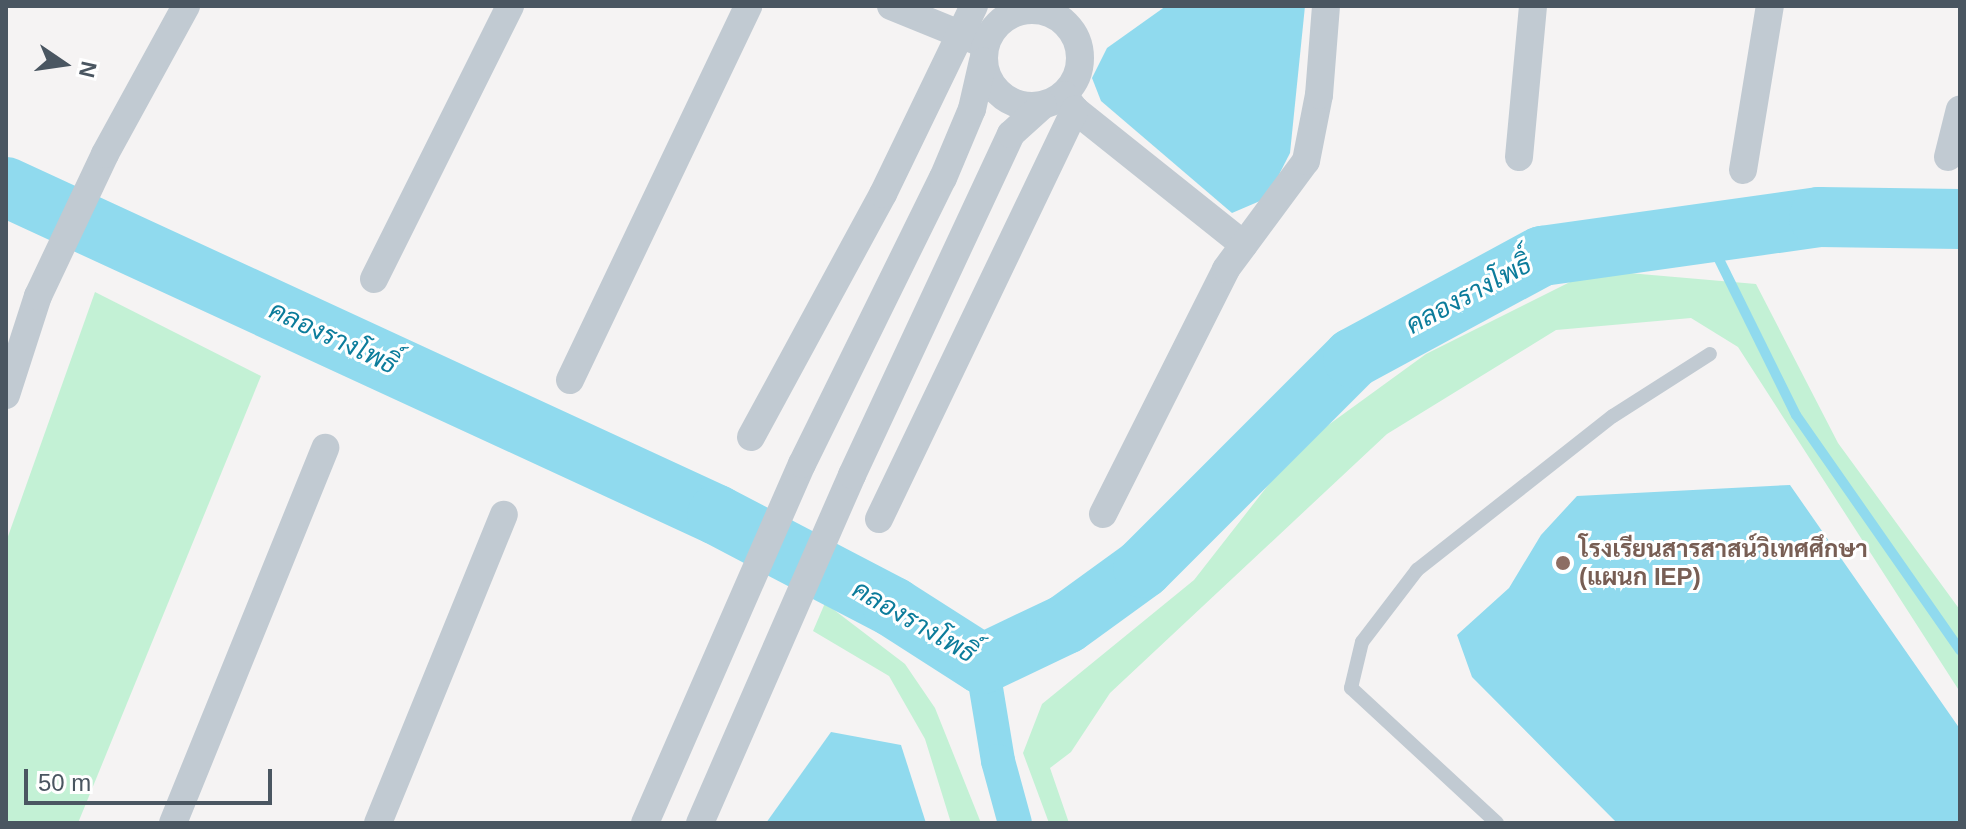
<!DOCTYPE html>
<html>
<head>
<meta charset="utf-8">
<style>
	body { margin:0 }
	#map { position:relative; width:1966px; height:829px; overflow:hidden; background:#f5f3f3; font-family:Helvetica,Sarabun,sans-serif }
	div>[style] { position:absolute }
	.green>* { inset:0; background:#c3f1d5 }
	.water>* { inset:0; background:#90daee }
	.stream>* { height:10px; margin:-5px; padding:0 5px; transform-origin:5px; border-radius:5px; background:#90daee }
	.canal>* { height:34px; margin:-17px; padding:0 17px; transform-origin:17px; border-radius:17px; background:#90daee }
	.river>* { height:60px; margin:-30px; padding:0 30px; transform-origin:30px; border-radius:30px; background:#90daee }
	.lane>* { height:14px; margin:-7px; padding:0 7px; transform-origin:7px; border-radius:7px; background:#c1cad2 }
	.street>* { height:28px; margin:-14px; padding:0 14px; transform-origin:14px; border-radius:14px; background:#c1cad2 }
	.street>.ring { margin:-14px; padding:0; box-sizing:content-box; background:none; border:28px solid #c1cad2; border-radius:50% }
	.dots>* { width:22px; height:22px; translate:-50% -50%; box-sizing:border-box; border:4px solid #fff; border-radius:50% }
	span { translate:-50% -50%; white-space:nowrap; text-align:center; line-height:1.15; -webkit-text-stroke:6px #fff; paint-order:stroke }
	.education-label { font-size:24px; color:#785e54; font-weight:700 }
	.left { translate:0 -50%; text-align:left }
	.water-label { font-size:26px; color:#0c7c9b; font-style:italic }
	.frame { position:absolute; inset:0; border:8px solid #4a5661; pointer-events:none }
	.north { position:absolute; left:24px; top:24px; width:80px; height:80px; -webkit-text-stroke:6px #fff; paint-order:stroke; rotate:103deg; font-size:22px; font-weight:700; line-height:32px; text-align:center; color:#4a5661 }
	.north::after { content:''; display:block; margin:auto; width:28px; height:36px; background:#4a5661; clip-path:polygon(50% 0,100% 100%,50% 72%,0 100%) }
	.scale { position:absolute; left:24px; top:769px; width:248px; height:36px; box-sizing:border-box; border:4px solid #4a5661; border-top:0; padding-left:10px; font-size:24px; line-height:28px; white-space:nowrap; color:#4a5661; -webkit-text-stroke:6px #fff; paint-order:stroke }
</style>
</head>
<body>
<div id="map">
	<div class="green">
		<i style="clip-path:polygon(1594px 270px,1756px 284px,1838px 443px,1960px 610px,1960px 692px,1738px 347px,1691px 318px,1556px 330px,1387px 434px,1110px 693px,1071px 752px,1050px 768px,1069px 823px,1049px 823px,1023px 753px,1042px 704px,1194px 580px,1298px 447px,1426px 354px)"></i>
		<i style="clip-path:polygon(95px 292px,261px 376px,78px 823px,6px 823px,6px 542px)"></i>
		<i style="clip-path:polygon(825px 603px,905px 664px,935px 708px,981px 823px,951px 823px,925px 739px,889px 676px,813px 631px)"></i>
	</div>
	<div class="water">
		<i style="clip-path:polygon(1166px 6px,1305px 6px,1290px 153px,1267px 198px,1232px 213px,1101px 101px,1092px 78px,1107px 48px)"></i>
		<i style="clip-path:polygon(1790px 485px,1960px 729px,1960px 823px,1617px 823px,1472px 677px,1457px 635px,1509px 588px,1541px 535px,1577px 496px)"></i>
		<i style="clip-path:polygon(831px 732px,901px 745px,926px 823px,766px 823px)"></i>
	</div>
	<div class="stream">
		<i style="left:1706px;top:233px;width:203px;rotate:63.7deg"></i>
		<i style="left:1796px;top:415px;width:287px;rotate:55.1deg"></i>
	</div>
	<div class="canal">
		<i style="left:982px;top:664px;width:98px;rotate:80.6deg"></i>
		<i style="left:998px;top:761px;width:64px;rotate:74.7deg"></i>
	</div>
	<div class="river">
		<i style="left:6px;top:187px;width:783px;rotate:24.76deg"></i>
		<i style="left:717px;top:515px;width:199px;rotate:27.6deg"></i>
		<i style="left:893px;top:607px;width:106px;rotate:32.6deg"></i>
		<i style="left:982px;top:664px;width:93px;rotate:-25.5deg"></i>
		<i style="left:1066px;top:624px;width:95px;rotate:-36deg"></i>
		<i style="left:1143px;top:568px;width:297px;rotate:-45deg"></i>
		<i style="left:1353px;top:358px;width:215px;rotate:-28.4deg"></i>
		<i style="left:1542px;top:256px;width:280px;rotate:-8deg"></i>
		<i style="left:1819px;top:217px;width:141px;rotate:0.8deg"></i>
	</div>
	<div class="lane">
		<i style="left:1497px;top:823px;width:199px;rotate:-137.2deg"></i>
		<i style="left:1351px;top:688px;width:47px;rotate:-76.6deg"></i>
		<i style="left:1362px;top:642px;width:91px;rotate:-52.6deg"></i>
		<i style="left:1417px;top:570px;width:249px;rotate:-38.2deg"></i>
		<i style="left:1613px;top:416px;width:115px;rotate:-32.6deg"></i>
	</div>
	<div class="street">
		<i style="left:891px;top:6px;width:95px;rotate:22.2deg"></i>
		<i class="ring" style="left:984px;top:10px;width:68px;height:68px"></i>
		<i style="left:1064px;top:95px;width:19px;rotate:54deg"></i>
		<i style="left:1075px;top:110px;width:216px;rotate:38.6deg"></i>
		<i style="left:1519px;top:157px;width:152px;rotate:-84.7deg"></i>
		<i style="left:1948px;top:157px;width:49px;rotate:-76deg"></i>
		<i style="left:1743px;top:170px;width:166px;rotate:-80.7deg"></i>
		<i style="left:374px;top:279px;width:305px;rotate:-63.5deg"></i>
		<i style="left:570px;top:380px;width:414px;rotate:-64.5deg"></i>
		<i style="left:6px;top:395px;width:104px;rotate:-72.1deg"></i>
		<i style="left:38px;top:296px;width:157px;rotate:-64.7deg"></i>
		<i style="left:105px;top:154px;width:169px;rotate:-61.3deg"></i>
		<i style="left:751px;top:437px;width:277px;rotate:-61.5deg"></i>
		<i style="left:883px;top:194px;width:209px;rotate:-64.2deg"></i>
		<i style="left:1103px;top:514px;width:274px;rotate:-63.3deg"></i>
		<i style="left:1226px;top:269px;width:134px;rotate:-53.5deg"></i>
		<i style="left:1306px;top:161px;width:67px;rotate:-78.9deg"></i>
		<i style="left:1319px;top:95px;width:89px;rotate:-85.5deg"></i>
		<i style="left:879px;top:519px;width:454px;rotate:-64.4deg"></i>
		<i style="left:173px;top:823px;width:405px;rotate:-67.9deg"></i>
		<i style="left:378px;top:823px;width:333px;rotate:-67.8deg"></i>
		<i style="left:645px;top:823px;width:392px;rotate:-66.4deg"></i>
		<i style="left:802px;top:464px;width:319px;rotate:-63.8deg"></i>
		<i style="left:943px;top:178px;width:75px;rotate:-67.2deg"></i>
		<i style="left:972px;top:109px;width:49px;rotate:-77.1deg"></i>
		<i style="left:700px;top:823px;width:380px;rotate:-66.4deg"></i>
		<i style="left:852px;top:475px;width:376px;rotate:-65deg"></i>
		<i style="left:1011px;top:134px;width:43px;rotate:-42.2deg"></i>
	</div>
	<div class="dots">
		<i style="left:1563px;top:563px;background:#8d6e63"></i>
	</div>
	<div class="education-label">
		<span class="left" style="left:1579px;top:563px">โรงเรียนสารสาสน์วิเทศศึกษา<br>(แผนก IEP)</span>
	</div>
	<div class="water-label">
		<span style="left:1469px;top:295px;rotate:-28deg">คลองรางโพธิ์</span>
		<span style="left:333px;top:338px;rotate:25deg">คลองรางโพธิ์</span>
		<span style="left:914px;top:622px;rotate:30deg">คลองรางโพธิ์</span>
	</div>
	<div class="frame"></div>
	<div class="north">N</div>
	<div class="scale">50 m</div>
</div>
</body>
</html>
